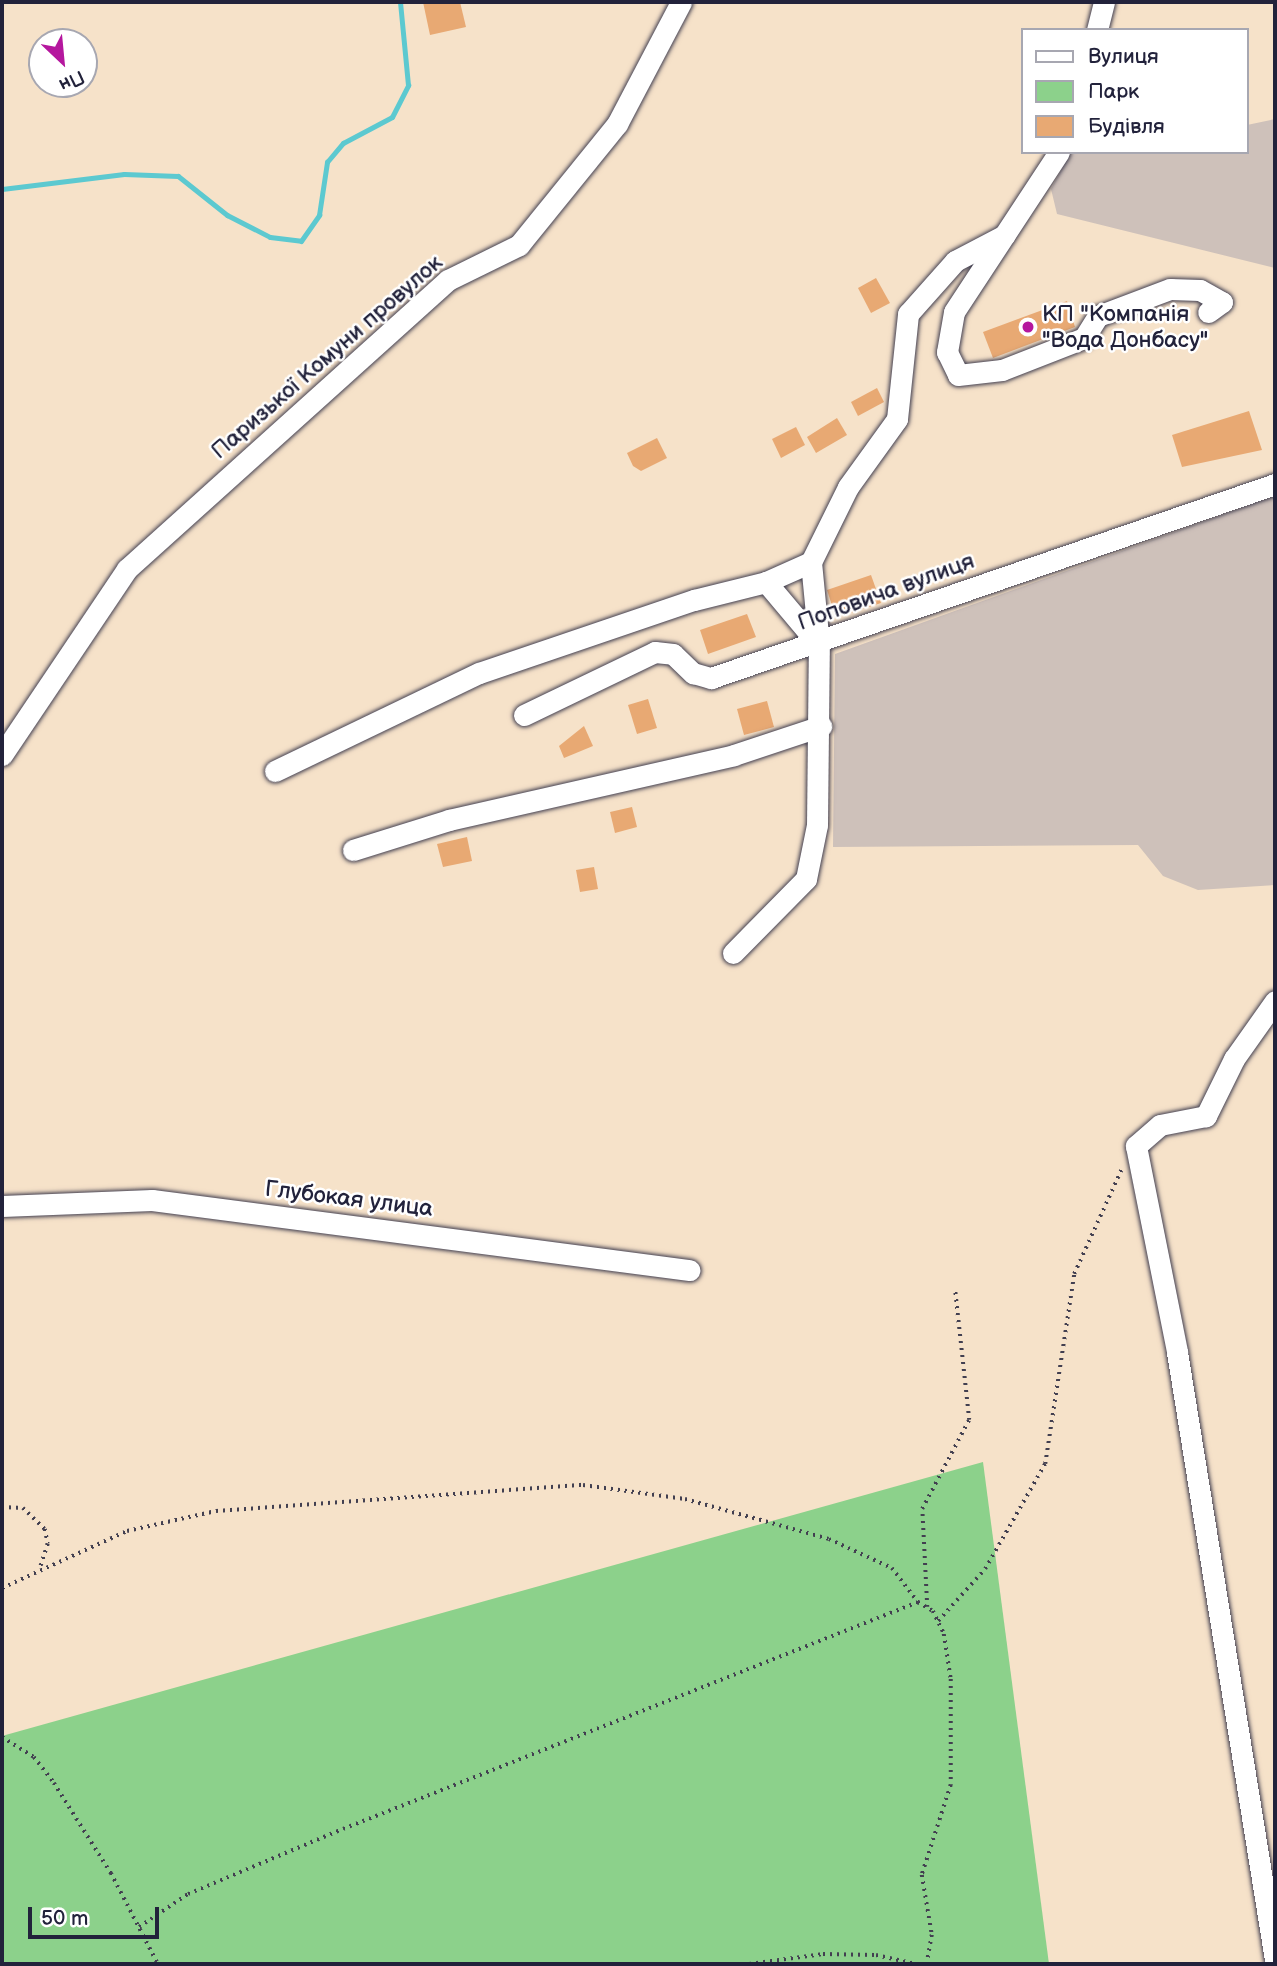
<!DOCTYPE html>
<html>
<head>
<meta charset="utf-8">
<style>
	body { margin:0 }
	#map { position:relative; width:1277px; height:1966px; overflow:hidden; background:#f6e2c9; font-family:"Balsamiq Sans",sans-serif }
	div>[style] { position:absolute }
	.industrial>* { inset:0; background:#cec1ba }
	.green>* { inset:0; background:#8cd18b }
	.stream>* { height:5px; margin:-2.5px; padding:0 2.5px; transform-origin:2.5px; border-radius:2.5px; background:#5cc9d0 }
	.building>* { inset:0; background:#e8a973 }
	.path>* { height:3.5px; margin-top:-1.75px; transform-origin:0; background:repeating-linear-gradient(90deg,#423f50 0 2px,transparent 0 7px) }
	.roads { filter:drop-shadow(0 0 2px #423f50) drop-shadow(0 0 2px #423f50) }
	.minor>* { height:21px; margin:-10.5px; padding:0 10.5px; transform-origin:10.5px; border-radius:10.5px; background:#fff }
	.dots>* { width:19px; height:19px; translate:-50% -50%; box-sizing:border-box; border:4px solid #fff; border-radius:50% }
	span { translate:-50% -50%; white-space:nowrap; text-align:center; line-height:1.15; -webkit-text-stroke:5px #fff; paint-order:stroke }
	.poi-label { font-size:23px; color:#22223b }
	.left { translate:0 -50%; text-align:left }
	.street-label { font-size:23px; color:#22223b }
	.frame { position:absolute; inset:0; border:4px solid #22223b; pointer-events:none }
	.legend { position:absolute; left:1021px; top:28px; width:228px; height:126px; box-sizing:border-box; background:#fff; border:2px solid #a7a7b1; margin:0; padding:9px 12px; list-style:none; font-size:21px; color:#22223b }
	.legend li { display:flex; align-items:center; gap:14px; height:35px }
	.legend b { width:35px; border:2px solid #a7a7b1 }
	.north { position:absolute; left:28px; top:28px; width:70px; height:70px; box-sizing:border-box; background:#fff; border:2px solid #a7a7b1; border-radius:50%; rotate:154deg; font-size:19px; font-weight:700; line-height:28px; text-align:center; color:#22223b }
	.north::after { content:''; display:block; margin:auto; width:24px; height:32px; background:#b5179e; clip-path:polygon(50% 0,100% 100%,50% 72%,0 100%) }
	.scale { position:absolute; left:28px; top:1907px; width:131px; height:32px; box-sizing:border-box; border:4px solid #22223b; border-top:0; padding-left:9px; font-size:21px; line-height:24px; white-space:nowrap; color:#22223b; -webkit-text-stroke:5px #fff; paint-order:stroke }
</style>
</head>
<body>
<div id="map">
	<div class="industrial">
		<i style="clip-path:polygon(1275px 119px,1275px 268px,1057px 214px,1051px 189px,1071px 152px,1247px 152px,1247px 125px)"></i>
		<i style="clip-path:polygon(1275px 496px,1275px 885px,1198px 890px,1163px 876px,1138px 845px,833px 847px,835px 654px)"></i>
	</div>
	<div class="green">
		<i style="clip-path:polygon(983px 1462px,1049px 1964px,2px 1964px,2px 1736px)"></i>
	</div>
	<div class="stream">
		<i style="left:2px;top:189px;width:123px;rotate:-7deg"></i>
		<i style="left:124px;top:174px;width:54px;rotate:2.1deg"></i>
		<i style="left:178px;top:176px;width:63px;rotate:38.5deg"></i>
		<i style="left:227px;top:215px;width:48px;rotate:27.1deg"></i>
		<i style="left:270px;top:237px;width:31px;rotate:7deg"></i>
		<i style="left:301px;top:241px;width:32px;rotate:-55deg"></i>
		<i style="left:319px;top:215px;width:54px;rotate:-81.4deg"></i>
		<i style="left:327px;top:162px;width:25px;rotate:-50deg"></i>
		<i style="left:343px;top:143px;width:55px;rotate:-28deg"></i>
		<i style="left:392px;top:117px;width:36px;rotate:-63deg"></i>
		<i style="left:408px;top:85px;width:83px;rotate:-95.5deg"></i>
	</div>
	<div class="building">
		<i style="clip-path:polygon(423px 2px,460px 2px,466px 27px,430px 35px)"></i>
		<i style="clip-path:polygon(876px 278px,890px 303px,871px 313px,858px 288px)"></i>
		<i style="clip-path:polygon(1067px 301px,1075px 327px,993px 358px,983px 332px)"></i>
		<i style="clip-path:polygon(877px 388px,884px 402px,858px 416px,851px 402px)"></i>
		<i style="clip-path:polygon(1249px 411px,1262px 450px,1182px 467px,1172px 435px)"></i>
		<i style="clip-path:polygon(837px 418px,847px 435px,816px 453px,807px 437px)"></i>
		<i style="clip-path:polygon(796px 427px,805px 445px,781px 458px,772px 439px)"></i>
		<i style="clip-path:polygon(657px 438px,667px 458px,641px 471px,633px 466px,627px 453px)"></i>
		<i style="clip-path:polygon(871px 575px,881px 603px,836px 618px,827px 590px)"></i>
		<i style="clip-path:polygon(747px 614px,756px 637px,708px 654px,700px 630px)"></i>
		<i style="clip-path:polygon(648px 699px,657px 728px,637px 734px,628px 705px)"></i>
		<i style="clip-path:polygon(767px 701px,774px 727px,744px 735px,737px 709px)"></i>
		<i style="clip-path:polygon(584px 726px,593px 746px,564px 758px,559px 746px)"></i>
		<i style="clip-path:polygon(632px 807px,637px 827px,615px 833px,610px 812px)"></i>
		<i style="clip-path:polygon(467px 837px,472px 861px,443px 867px,437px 844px)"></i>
		<i style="clip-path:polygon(594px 867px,598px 889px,580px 892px,576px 870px)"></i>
	</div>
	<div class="path">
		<i style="left:2px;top:1507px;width:21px;rotate:3deg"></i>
		<i style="left:23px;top:1508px;width:30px;rotate:44deg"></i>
		<i style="left:45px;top:1529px;width:15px;rotate:79deg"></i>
		<i style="left:48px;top:1544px;width:26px;rotate:108deg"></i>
		<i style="left:2px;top:1588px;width:137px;rotate:-24.5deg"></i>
		<i style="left:127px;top:1531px;width:91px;rotate:-12.7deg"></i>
		<i style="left:216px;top:1511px;width:368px;rotate:-4.1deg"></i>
		<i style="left:583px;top:1485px;width:103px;rotate:7.8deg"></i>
		<i style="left:685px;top:1499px;width:149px;rotate:15.5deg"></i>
		<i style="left:829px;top:1539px;width:69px;rotate:24.7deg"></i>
		<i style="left:892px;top:1568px;width:43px;rotate:52.6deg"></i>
		<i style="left:927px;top:1607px;width:98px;rotate:-92.9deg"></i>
		<i style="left:922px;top:1509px;width:101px;rotate:-62.2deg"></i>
		<i style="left:969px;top:1420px;width:129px;rotate:-96.2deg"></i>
		<i style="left:938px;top:1621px;width:70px;rotate:-47.9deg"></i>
		<i style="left:985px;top:1569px;width:121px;rotate:-60.3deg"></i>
		<i style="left:1045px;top:1464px;width:192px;rotate:-81.3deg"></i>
		<i style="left:1074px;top:1274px;width:116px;rotate:-65.6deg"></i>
		<i style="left:2px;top:1737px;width:38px;rotate:32deg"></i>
		<i style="left:34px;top:1757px;width:33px;rotate:52deg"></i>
		<i style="left:54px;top:1783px;width:107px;rotate:57.7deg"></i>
		<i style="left:111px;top:1873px;width:102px;rotate:62.7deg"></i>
		<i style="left:139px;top:1927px;width:59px;rotate:-34deg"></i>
		<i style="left:188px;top:1894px;width:168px;rotate:-22.8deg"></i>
		<i style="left:343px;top:1829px;width:618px;rotate:-21.54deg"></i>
		<i style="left:918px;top:1602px;width:17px;rotate:31deg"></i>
		<i style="left:933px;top:1611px;width:25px;rotate:64deg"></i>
		<i style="left:944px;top:1634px;width:46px;rotate:81.2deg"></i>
		<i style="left:951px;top:1679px;width:106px;rotate:90deg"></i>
		<i style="left:951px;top:1785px;width:95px;rotate:107.9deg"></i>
		<i style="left:922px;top:1875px;width:61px;rotate:80.5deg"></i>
		<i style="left:932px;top:1935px;width:29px;rotate:100deg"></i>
		<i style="left:749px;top:1964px;width:75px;rotate:-7.7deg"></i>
		<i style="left:823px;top:1954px;width:53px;rotate:1.1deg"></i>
		<i style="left:876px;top:1955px;width:41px;rotate:12.7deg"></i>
	</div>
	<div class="roads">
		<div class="minor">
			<i style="left:1097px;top:30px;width:29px;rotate:-76deg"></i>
			<i style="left:1059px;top:152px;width:191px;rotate:123.3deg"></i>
			<i style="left:954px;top:312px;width:41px;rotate:99.9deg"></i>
			<i style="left:947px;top:352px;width:25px;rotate:64deg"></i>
			<i style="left:958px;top:375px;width:44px;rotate:-6.5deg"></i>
			<i style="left:1002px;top:370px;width:88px;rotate:-21.3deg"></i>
			<i style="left:1084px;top:338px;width:26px;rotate:-58deg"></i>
			<i style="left:1098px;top:316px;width:77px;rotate:-20.6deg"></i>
			<i style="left:1170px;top:289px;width:30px;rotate:2deg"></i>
			<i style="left:1200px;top:290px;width:25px;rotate:29deg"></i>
			<i style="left:1222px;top:302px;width:17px;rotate:144deg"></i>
			<i style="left:766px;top:582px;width:82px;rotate:49.9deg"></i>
			<i style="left:819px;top:645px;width:83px;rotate:-95.5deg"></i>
			<i style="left:811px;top:562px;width:84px;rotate:-63.7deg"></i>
			<i style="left:848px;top:487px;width:84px;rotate:-54.2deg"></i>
			<i style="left:897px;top:419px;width:106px;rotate:-84deg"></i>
			<i style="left:908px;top:314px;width:71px;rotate:-48.4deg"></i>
			<i style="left:955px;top:261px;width:56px;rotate:-27.5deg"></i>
			<i style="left:524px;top:715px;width:145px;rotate:-25.7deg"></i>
			<i style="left:655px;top:652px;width:18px;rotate:6deg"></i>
			<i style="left:673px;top:654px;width:28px;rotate:44deg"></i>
			<i style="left:693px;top:673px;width:19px;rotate:16deg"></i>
			<i style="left:711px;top:678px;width:596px;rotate:-18.98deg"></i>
			<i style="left:2px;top:755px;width:224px;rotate:-56.1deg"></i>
			<i style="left:127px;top:569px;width:432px;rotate:-42deg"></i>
			<i style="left:448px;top:280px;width:79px;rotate:-26.2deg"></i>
			<i style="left:519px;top:245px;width:156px;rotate:-51deg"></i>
			<i style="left:617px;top:124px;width:138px;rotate:-62.3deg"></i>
			<i style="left:275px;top:771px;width:226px;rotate:-25.7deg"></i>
			<i style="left:479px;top:673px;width:227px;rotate:-18.8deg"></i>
			<i style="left:694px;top:600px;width:74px;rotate:-14deg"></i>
			<i style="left:766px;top:582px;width:49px;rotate:-24deg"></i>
			<i style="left:353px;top:850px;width:101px;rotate:-17.4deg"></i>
			<i style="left:449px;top:820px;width:292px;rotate:-12.8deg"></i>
			<i style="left:734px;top:755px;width:92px;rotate:-18.4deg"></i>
			<i style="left:733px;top:953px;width:104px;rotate:-45.4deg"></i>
			<i style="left:806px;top:879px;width:55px;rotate:-78.5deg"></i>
			<i style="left:817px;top:825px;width:180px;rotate:-89.4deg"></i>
			<i style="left:1275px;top:1001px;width:71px;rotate:125.3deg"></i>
			<i style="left:1234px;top:1059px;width:64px;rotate:116.2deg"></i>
			<i style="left:1206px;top:1116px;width:47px;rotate:168.9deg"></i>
			<i style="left:1160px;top:1125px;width:32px;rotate:139deg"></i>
			<i style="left:1136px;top:1146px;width:210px;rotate:78.7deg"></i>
			<i style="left:1177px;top:1352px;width:616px;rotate:80.84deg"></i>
			<i style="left:2px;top:1206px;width:150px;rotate:-2.3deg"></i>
			<i style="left:152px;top:1200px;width:542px;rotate:7.43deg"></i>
		</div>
	</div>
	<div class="dots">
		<i style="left:1028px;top:327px;background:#b5179e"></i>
	</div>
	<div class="poi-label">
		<span class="left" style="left:1042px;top:327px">КП "Компанія<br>"Вода Донбасу"</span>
	</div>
	<div class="street-label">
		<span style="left:327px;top:357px;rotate:-41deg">Паризької Комуни провулок</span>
		<span style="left:886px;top:592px;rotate:-20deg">Поповича вулиця</span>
		<span style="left:349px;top:1199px;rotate:7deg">Глубокая улица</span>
	</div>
	<div class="frame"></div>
	<ul class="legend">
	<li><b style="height:9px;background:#fff"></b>Вулиця</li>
	<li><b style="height:19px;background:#8cd18b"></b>Парк</li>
	<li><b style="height:19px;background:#e8a973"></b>Будівля</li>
	</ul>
	<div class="north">Пн</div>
	<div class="scale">50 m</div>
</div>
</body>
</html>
